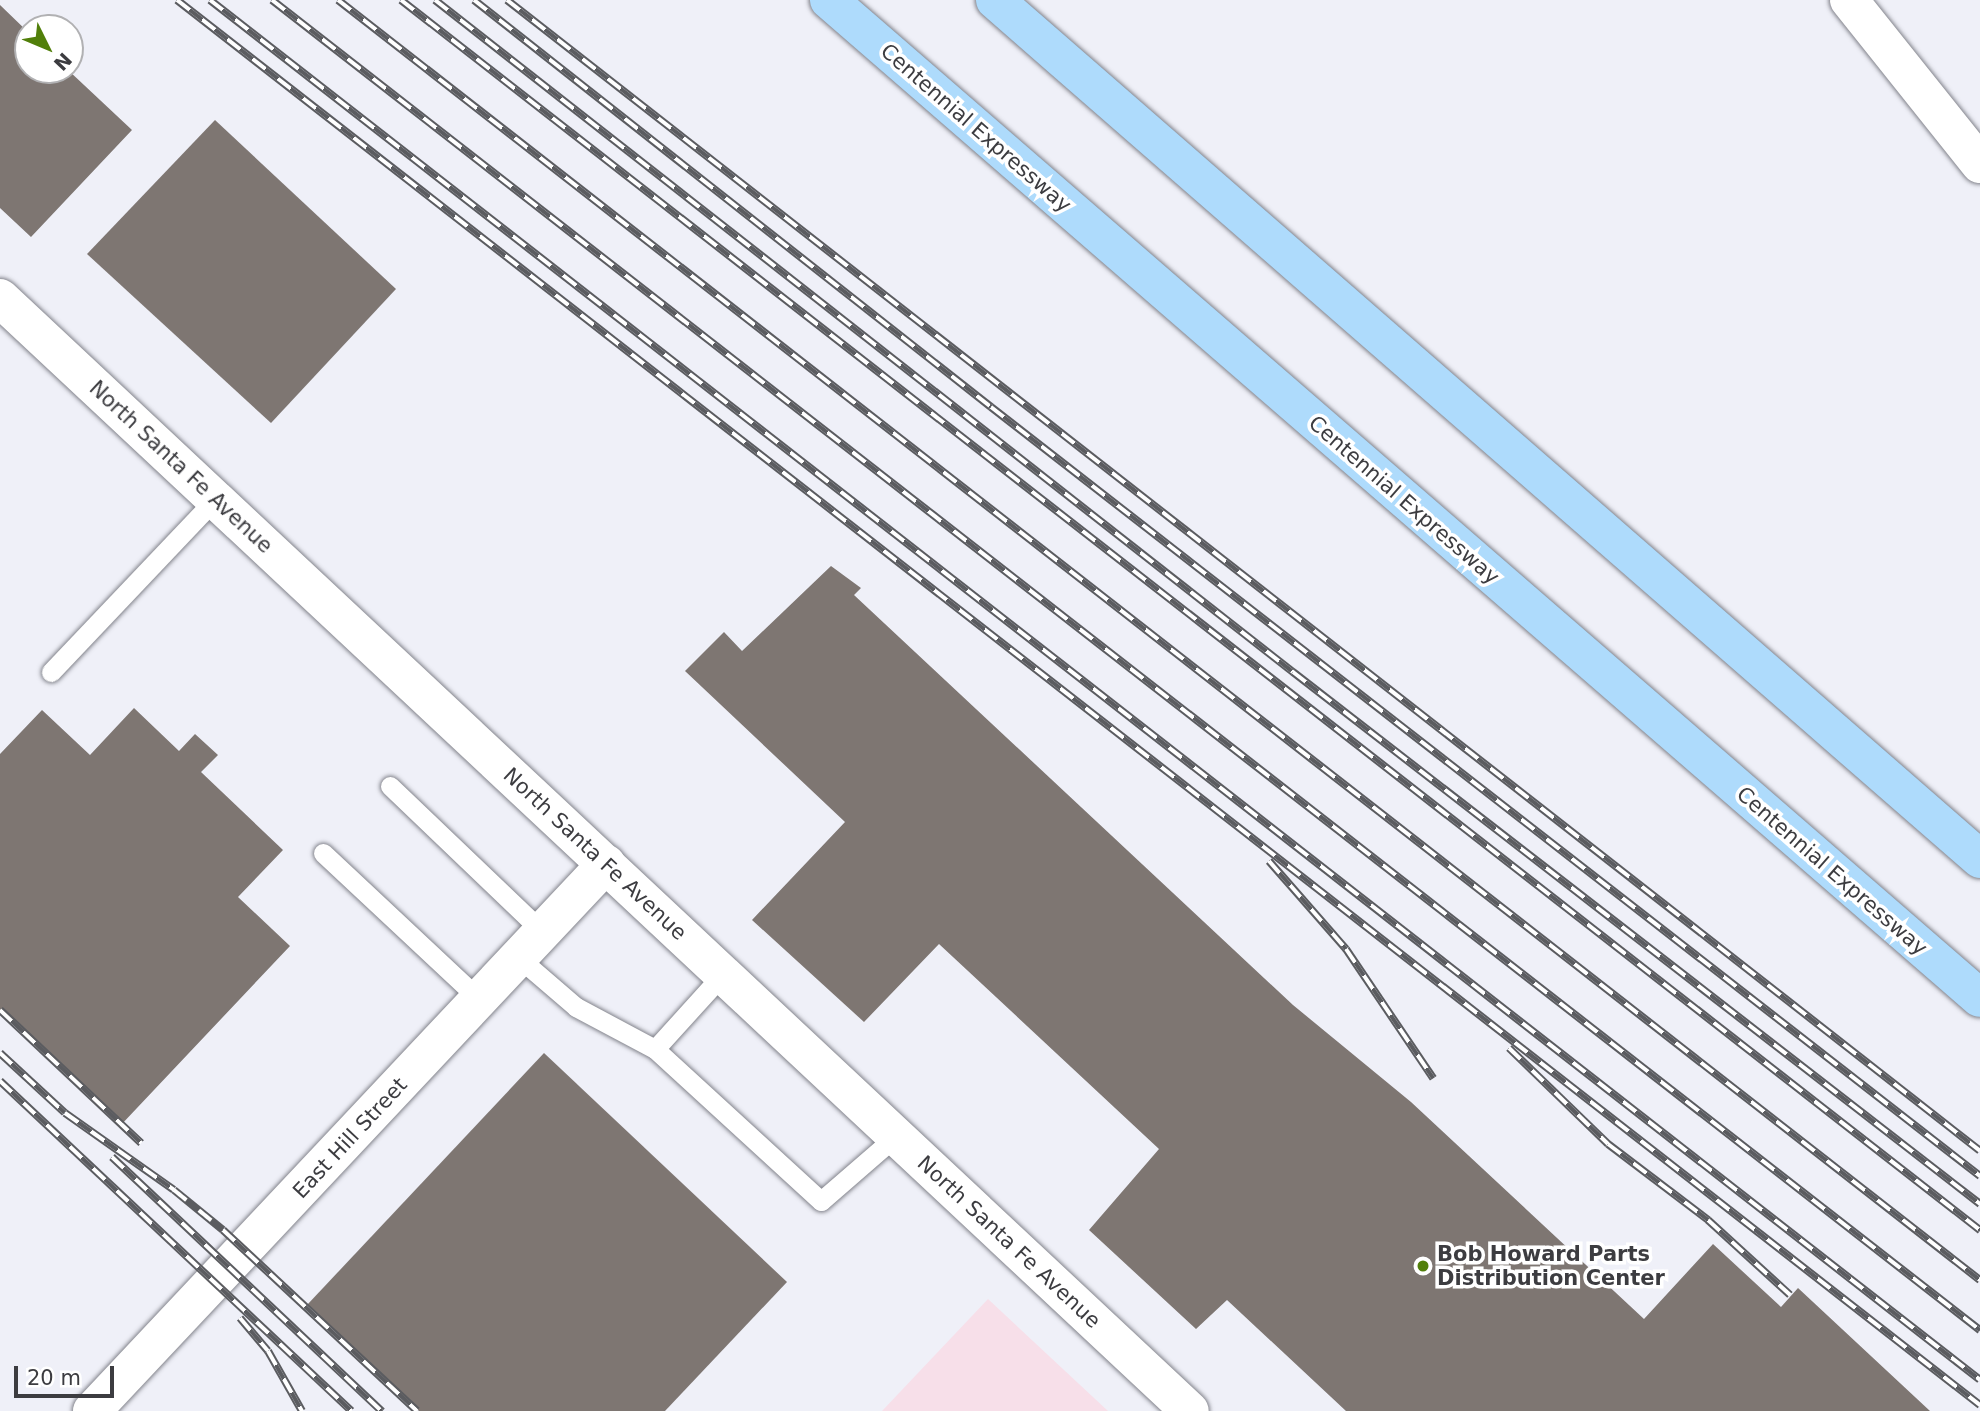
<!DOCTYPE html>
<html>
<head>
<meta charset="utf-8">
<style>
	body { margin:0 }
	#map { position:relative; width:1980px; height:1411px; overflow:hidden; background:#eff0f8; font-family:"DejaVu Sans",sans-serif }
	div>[style] { position:absolute }
	.commercial>* { inset:0; background:#f7dfe9 }
	.building>* { inset:0; background:#7e7672 }
	.roads { filter:drop-shadow(0 0 2px #82838b) drop-shadow(0 0 2px #82838b) }
	.lane>* { height:19px; margin:-9.5px; padding:0 9.5px; transform-origin:9.5px; border-radius:9.5px; background:#fff }
	.street>* { height:38px; margin:-19px; padding:0 19px; transform-origin:19px; border-radius:19px; background:#fff }
	.secondary>* { height:38px; margin:-19px; padding:0 19px; transform-origin:19px; border-radius:19px; background:#fff }
	.highway>* { height:38px; margin:-19px; padding:0 19px; transform-origin:19px; border-radius:19px; background:#aedbfc }
	.rail>* { height:8px; margin-top:-4px; transform-origin:0; background:repeating-linear-gradient(90deg,#fff 0 16px,#5b5c60 0 32px); box-sizing:border-box; border-block:2px solid #5b5c60 }
	.dots>* { width:19px; height:19px; translate:-50% -50%; box-sizing:border-box; border:4px solid #fff; border-radius:50% }
	span { translate:-50% -50%; white-space:nowrap; text-align:center; line-height:1.15; -webkit-text-stroke:7px #fff; paint-order:stroke }
	.street-label { font-size:21px; color:#3c3c40 }
	.poi-label { font-size:21px; color:#3c3c40; font-weight:700 }
	.left { translate:0 -50%; text-align:left }
	.north { position:absolute; left:14px; top:14px; width:70px; height:70px; box-sizing:border-box; background:#fff; border:2px solid #b1b1b3; border-radius:50%; rotate:133deg; font-size:19px; font-weight:700; line-height:28px; text-align:center; color:#3c3c40 }
	.north::after { content:''; display:block; margin:auto; width:24px; height:32px; background:#517f0a; clip-path:polygon(50% 0,100% 100%,50% 72%,0 100%) }
	.scale { position:absolute; left:14px; top:1366px; width:100px; height:32px; box-sizing:border-box; border:4px solid #3c3c40; border-top:0; padding-left:9px; font-size:21px; line-height:24px; white-space:nowrap; color:#3c3c40; -webkit-text-stroke:5px #fff; paint-order:stroke }
</style>
</head>
<body>
<div id="map">
	<div class="commercial">
		<i style="clip-path:polygon(988px 1299px,1108px 1411px,882px 1411px)"></i>
	</div>
	<div class="building">
		<i style="clip-path:polygon(0 5px,28px 32px,28px 70px,68px 70px,132px 130px,31px 237px,0 208px)"></i>
		<i style="clip-path:polygon(215px 120px,396px 289px,271px 423px,87px 254px)"></i>
		<i style="clip-path:polygon(831px 566px,861px 588px,854px 595px,1293px 1005px,1411px 1102px,1644px 1319px,1713px 1244px,1781px 1307px,1798px 1288px,1930px 1411px,1346px 1411px,1227px 1300px,1196px 1329px,1089px 1230px,1159px 1149px,939px 944px,864px 1022px,752px 920px,845px 822px,685px 671px,724px 632px,742px 651px)"></i>
		<i style="clip-path:polygon(134px 708px,179px 751px,195px 734px,218px 755px,201px 772px,283px 850px,238px 897px,290px 946px,120px 1126px,0 1012px,0 754px,42px 710px,90px 755px)"></i>
		<i style="clip-path:polygon(544px 1053px,787px 1282px,665px 1411px,419px 1411px,307px 1305px)"></i>
	</div>
	<div class="roads">
		<div class="lane">
			<i style="left:51px;top:672px;width:238px;rotate:-46.5deg"></i>
			<i style="left:390px;top:786px;width:211px;rotate:43.7deg"></i>
			<i style="left:323px;top:853px;width:215px;rotate:43.1deg"></i>
			<i style="left:519px;top:958px;width:75px;rotate:40.7deg"></i>
			<i style="left:576px;top:1007px;width:89px;rotate:28deg"></i>
			<i style="left:723px;top:974px;width:101px;rotate:132.2deg"></i>
			<i style="left:655px;top:1049px;width:225px;rotate:42.5deg"></i>
			<i style="left:821px;top:1201px;width:99px;rotate:-40.9deg"></i>
		</div>
		<div class="street">
			<i style="left:92px;top:1411px;width:751px;rotate:-46.78deg"></i>
		</div>
		<div class="secondary">
			<i style="left:1849px;top:0;width:210px;rotate:51.4deg"></i>
			<i style="left:0;top:298px;width:1629px;rotate:43.09deg"></i>
		</div>
		<div class="highway">
			<i style="left:829px;top:0;width:1523px;rotate:40.93deg"></i>
			<i style="left:995px;top:0;width:1307px;rotate:41.09deg"></i>
		</div>
	</div>
	<div class="rail">
		<i style="left:177px;top:0;width:2286px;rotate:37.93deg"></i>
		<i style="left:210px;top:0;width:2244px;rotate:37.94deg"></i>
		<i style="left:272px;top:0;width:2165px;rotate:37.91deg"></i>
		<i style="left:338px;top:0;width:2082px;rotate:37.94deg"></i>
		<i style="left:401px;top:0;width:2002px;rotate:37.92deg"></i>
		<i style="left:435px;top:0;width:1090px;rotate:38.07deg"></i>
		<i style="left:1293px;top:672px;width:869px;rotate:37.75deg"></i>
		<i style="left:474px;top:0;width:658px;rotate:38.21deg"></i>
		<i style="left:991px;top:407px;width:1253px;rotate:37.87deg"></i>
		<i style="left:507px;top:0;width:1869px;rotate:38deg"></i>
		<i style="left:1269px;top:861px;width:117px;rotate:48.8deg"></i>
		<i style="left:1346px;top:949px;width:156px;rotate:56deg"></i>
		<i style="left:0;top:1010px;width:194px;rotate:43.3deg"></i>
		<i style="left:1509px;top:1048px;width:138px;rotate:44.1deg"></i>
		<i style="left:1608px;top:1144px;width:126px;rotate:37.2deg"></i>
		<i style="left:1708px;top:1220px;width:111px;rotate:42.4deg"></i>
		<i style="left:0;top:1053px;width:88px;rotate:42.7deg"></i>
		<i style="left:65px;top:1113px;width:133px;rotate:35.2deg"></i>
		<i style="left:174px;top:1190px;width:63px;rotate:39.2deg"></i>
		<i style="left:223px;top:1230px;width:265px;rotate:43deg"></i>
		<i style="left:0;top:1081px;width:482px;rotate:43.2deg"></i>
		<i style="left:112px;top:1157px;width:371px;rotate:43.3deg"></i>
		<i style="left:240px;top:1318px;width:43px;rotate:49.7deg"></i>
		<i style="left:268px;top:1351px;width:69px;rotate:60.5deg"></i>
	</div>
	<div class="dots">
		<i style="left:1423px;top:1266px;background:#517f0a"></i>
	</div>
	<div class="street-label">
		<span style="left:976px;top:128px;rotate:41deg">Centennial Expressway</span>
		<span style="left:181px;top:467px;rotate:43deg">North Santa Fe Avenue</span>
		<span style="left:1404px;top:500px;rotate:41deg">Centennial Expressway</span>
		<span style="left:595px;top:854px;rotate:43deg">North Santa Fe Avenue</span>
		<span style="left:1832px;top:871px;rotate:41deg">Centennial Expressway</span>
		<span style="left:350px;top:1138px;rotate:-47deg">East Hill Street</span>
		<span style="left:1009px;top:1242px;rotate:43deg">North Santa Fe Avenue</span>
	</div>
	<div class="poi-label">
		<span class="left" style="left:1437px;top:1266px">Bob Howard Parts<br>Distribution Center</span>
	</div>
	<div class="north">N</div>
	<div class="scale">20 m</div>
</div>
</body>
</html>
